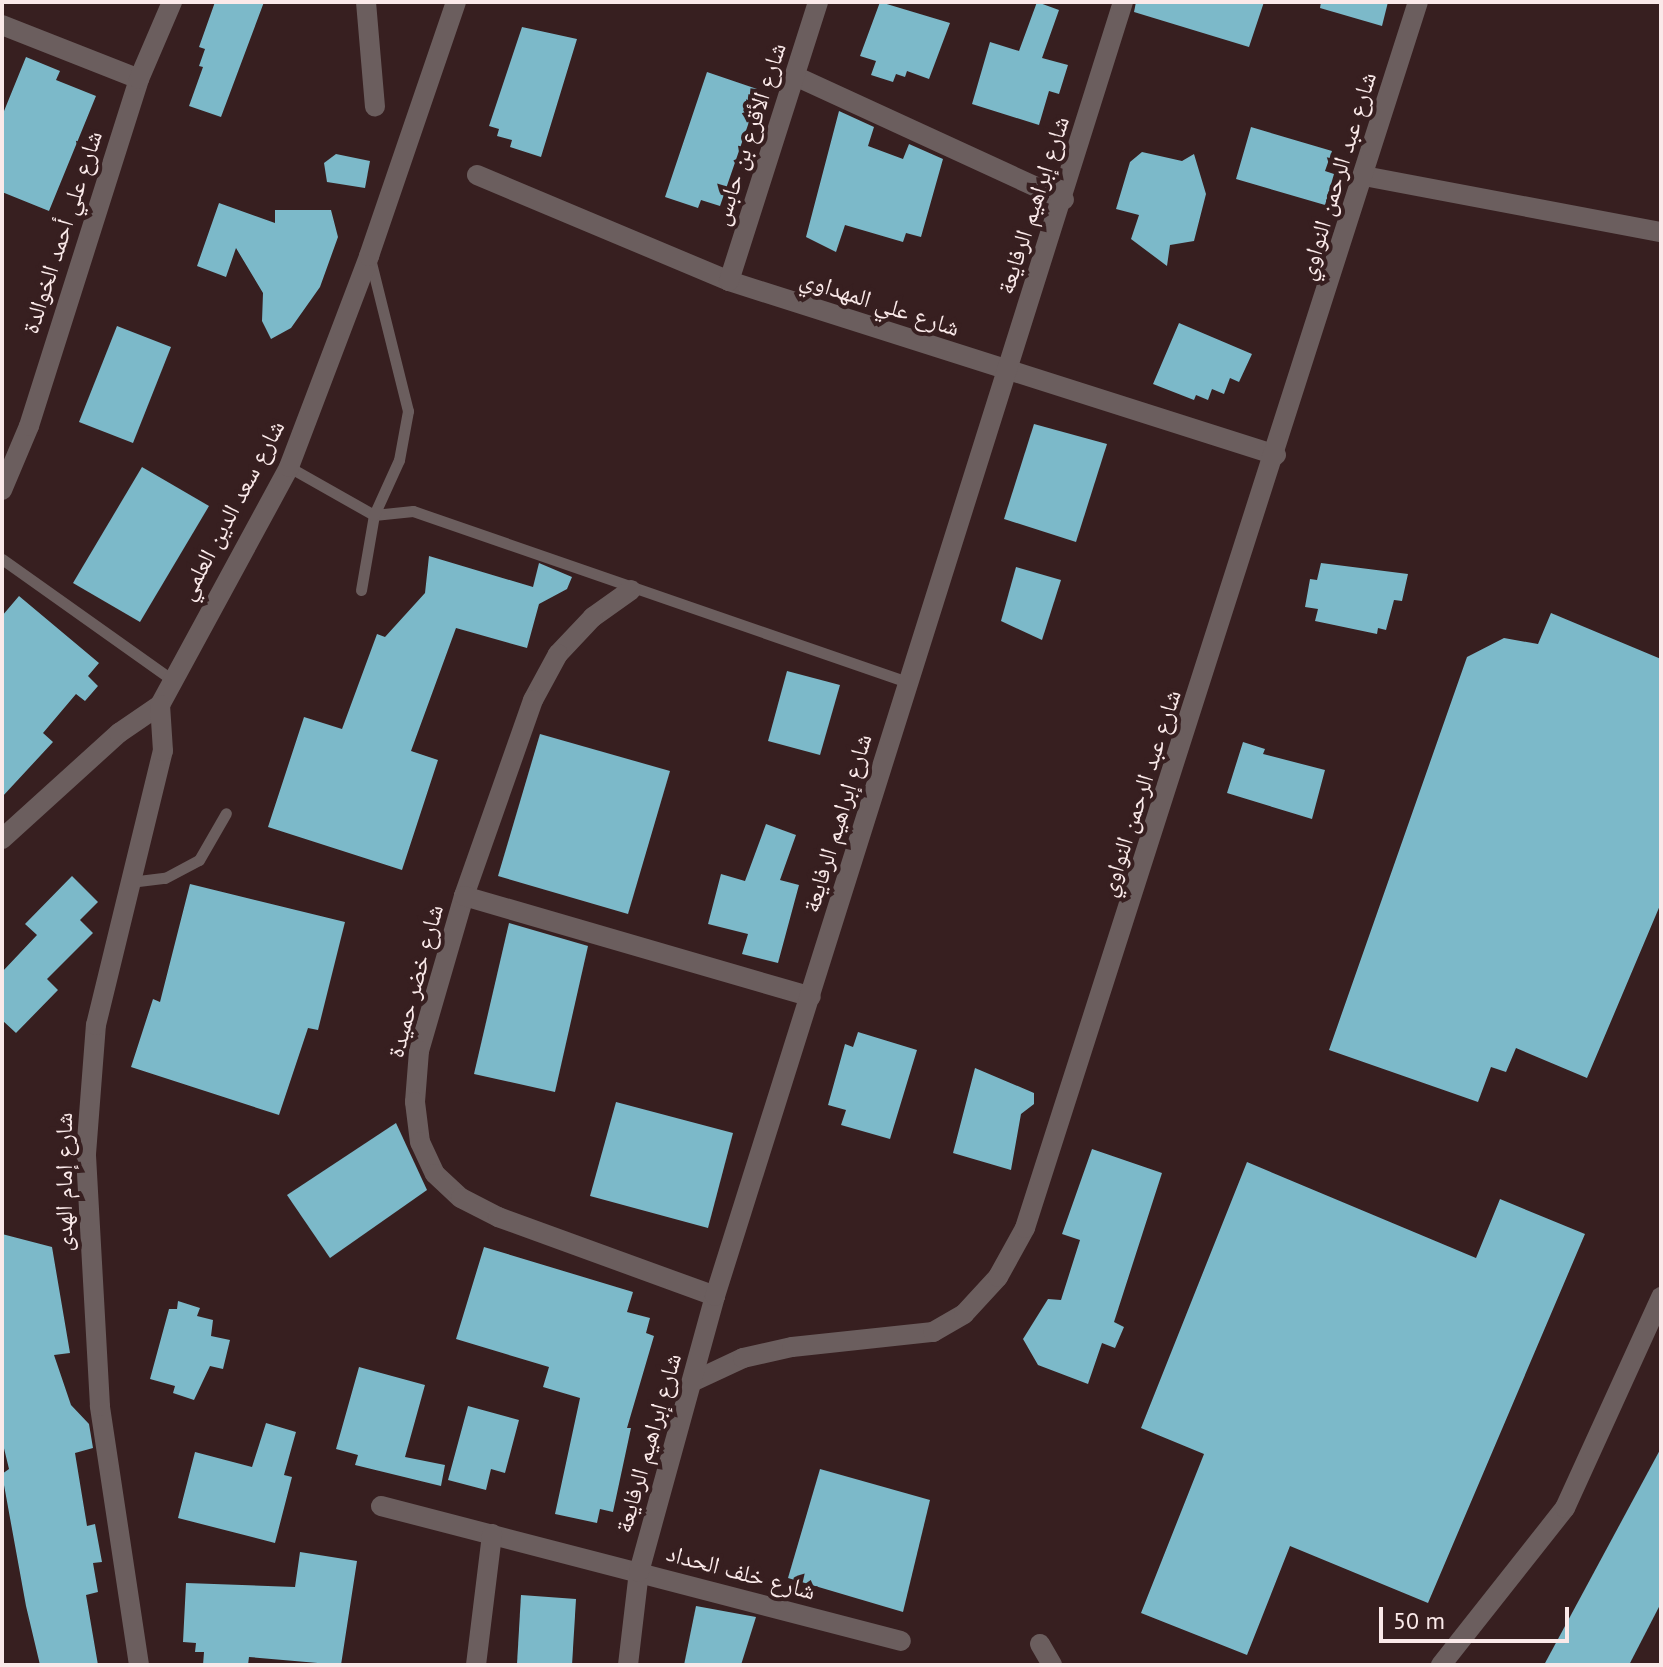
<!DOCTYPE html>
<html>
<head>
<meta charset="utf-8">
<style>
	body { margin:0 }
	#map { position:relative; width:1663px; height:1667px; overflow:hidden; background:#371f20; font-family:"PT Sans","Noto Naskh Arabic",sans-serif }
	div>[style] { position:absolute }
	.building>* { inset:0; background:#7cb9c9 }
	.service>* { height:11px; margin:-5.5px; padding:0 5.5px; transform-origin:5.5px; border-radius:5.5px; background:#6b5e5e }
	.minor>* { height:20px; margin:-10px; padding:0 10px; transform-origin:10px; border-radius:10px; background:#6b5e5e }
	span { translate:-50% -50%; white-space:nowrap; text-align:center; line-height:1.15; -webkit-text-stroke:8px #371f20; paint-order:stroke }
	.street-label { font-size:24px; color:#fae9e9 }
	.frame { position:absolute; inset:0; border:4px solid #fae9e9; pointer-events:none }
	.scale { position:absolute; left:1379px; top:1607px; width:190px; height:36px; box-sizing:border-box; border:4px solid #fae9e9; border-top:0; padding-left:10px; font-size:24px; line-height:28px; white-space:nowrap; color:#fae9e9; -webkit-text-stroke:6px #371f20; paint-order:stroke }
</style>
</head>
<body>
<div id="map">
	<div class="building">
		<i style="clip-path:polygon(215px 2px,264px 2px,221px 117px,189px 106px,203px 67px,199px 66px,205px 49px,199px 47px)"></i>
		<i style="clip-path:polygon(880px 2px,950px 23px,929px 79px,907px 71px,905px 77px,896px 74px,893px 82px,871px 75px,876px 61px,860px 56px)"></i>
		<i style="clip-path:polygon(1037px 2px,1059px 10px,1042px 58px,1068px 65px,1059px 94px,1049px 91px,1039px 125px,972px 104px,990px 42px,1019px 51px)"></i>
		<i style="clip-path:polygon(1136px 2px,1264px 2px,1249px 47px,1134px 12px)"></i>
		<i style="clip-path:polygon(1321px 2px,1388px 2px,1382px 26px,1320px 8px)"></i>
		<i style="clip-path:polygon(522px 27px,577px 39px,541px 157px,510px 147px,512px 140px,497px 136px,499px 129px,489px 126px)"></i>
		<i style="clip-path:polygon(26px 57px,60px 71px,56px 80px,96px 96px,49px 211px,2px 192px,2px 116px)"></i>
		<i style="clip-path:polygon(707px 72px,760px 90px,720px 206px,701px 200px,698px 208px,665px 197px)"></i>
		<i style="clip-path:polygon(839px 111px,874px 127px,868px 146px,903px 159px,909px 144px,943px 159px,921px 237px,906px 233px,903px 242px,845px 225px,836px 252px,806px 237px)"></i>
		<i style="clip-path:polygon(1251px 127px,1332px 151px,1325px 171px,1334px 174px,1325px 205px,1236px 179px)"></i>
		<i style="clip-path:polygon(1142px 152px,1182px 161px,1194px 154px,1206px 194px,1194px 241px,1170px 245px,1167px 266px,1131px 239px,1139px 215px,1116px 209px,1130px 162px)"></i>
		<i style="clip-path:polygon(336px 154px,370px 161px,365px 188px,327px 182px,324px 163px)"></i>
		<i style="clip-path:polygon(219px 203px,275px 223px,275px 210px,331px 210px,338px 237px,320px 287px,291px 328px,271px 339px,262px 321px,263px 293px,236px 248px,226px 277px,197px 266px)"></i>
		<i style="clip-path:polygon(1179px 323px,1252px 354px,1239px 382px,1230px 378px,1224px 394px,1212px 389px,1208px 400px,1196px 395px,1194px 400px,1153px 384px)"></i>
		<i style="clip-path:polygon(117px 326px,171px 347px,133px 443px,79px 422px)"></i>
		<i style="clip-path:polygon(1034px 424px,1107px 444px,1076px 542px,1004px 519px)"></i>
		<i style="clip-path:polygon(142px 467px,209px 506px,140px 622px,73px 583px)"></i>
		<i style="clip-path:polygon(429px 556px,533px 587px,539px 563px,572px 577px,567px 589px,539px 604px,527px 648px,456px 628px,411px 751px,438px 760px,402px 870px,268px 827px,304px 717px,342px 729px,377px 634px,385px 637px,425px 593px)"></i>
		<i style="clip-path:polygon(1321px 563px,1408px 574px,1402px 601px,1394px 600px,1386px 630px,1378px 628px,1377px 634px,1315px 621px,1318px 609px,1305px 607px,1310px 579px,1317px 580px)"></i>
		<i style="clip-path:polygon(1016px 567px,1061px 580px,1042px 640px,1001px 621px)"></i>
		<i style="clip-path:polygon(19px 596px,99px 663px,88px 676px,98px 686px,85px 701px,76px 694px,43px 733px,53px 742px,2px 797px,2px 616px)"></i>
		<i style="clip-path:polygon(1551px 613px,1661px 659px,1661px 903px,1587px 1078px,1516px 1048px,1506px 1072px,1491px 1067px,1478px 1102px,1329px 1050px,1467px 657px,1504px 638px,1538px 644px)"></i>
		<i style="clip-path:polygon(787px 671px,840px 685px,820px 755px,768px 741px)"></i>
		<i style="clip-path:polygon(540px 734px,670px 771px,628px 914px,498px 876px)"></i>
		<i style="clip-path:polygon(1243px 742px,1265px 749px,1263px 754px,1325px 770px,1312px 819px,1227px 793px)"></i>
		<i style="clip-path:polygon(766px 824px,796px 835px,780px 880px,799px 885px,778px 963px,742px 954px,748px 934px,708px 924px,721px 874px,745px 881px)"></i>
		<i style="clip-path:polygon(72px 876px,98px 902px,80px 920px,93px 933px,47px 979px,58px 990px,16px 1033px,2px 1020px,2px 972px,37px 935px,25px 924px)"></i>
		<i style="clip-path:polygon(190px 884px,345px 922px,318px 1030px,308px 1028px,279px 1115px,131px 1067px,153px 999px,160px 1002px)"></i>
		<i style="clip-path:polygon(509px 923px,588px 946px,555px 1092px,474px 1074px)"></i>
		<i style="clip-path:polygon(858px 1032px,917px 1050px,890px 1139px,841px 1125px,846px 1110px,828px 1105px,845px 1044px,853px 1047px)"></i>
		<i style="clip-path:polygon(975px 1068px,1034px 1093px,1034px 1104px,1021px 1114px,1011px 1170px,953px 1153px)"></i>
		<i style="clip-path:polygon(616px 1102px,733px 1133px,708px 1228px,590px 1196px)"></i>
		<i style="clip-path:polygon(396px 1123px,427px 1190px,330px 1258px,287px 1195px)"></i>
		<i style="clip-path:polygon(1092px 1149px,1162px 1173px,1114px 1322px,1124px 1327px,1115px 1348px,1102px 1343px,1088px 1384px,1038px 1365px,1023px 1339px,1048px 1299px,1061px 1300px,1080px 1240px,1062px 1234px)"></i>
		<i style="clip-path:polygon(1247px 1162px,1476px 1258px,1500px 1199px,1585px 1234px,1428px 1603px,1290px 1546px,1247px 1655px,1141px 1613px,1204px 1454px,1141px 1428px)"></i>
		<i style="clip-path:polygon(2px 1234px,52px 1247px,70px 1353px,54px 1355px,71px 1405px,89px 1424px,93px 1448px,75px 1453px,87px 1526px,95px 1524px,102px 1562px,93px 1563px,98px 1592px,86px 1595px,98px 1665px,40px 1665px,26px 1606px,2px 1474px,9px 1469px,2px 1440px)"></i>
		<i style="clip-path:polygon(484px 1247px,633px 1292px,627px 1312px,650px 1318px,646px 1333px,654px 1336px,627px 1428px,631px 1428px,613px 1512px,600px 1509px,597px 1523px,555px 1514px,580px 1398px,543px 1387px,549px 1367px,456px 1339px)"></i>
		<i style="clip-path:polygon(178px 1301px,200px 1308px,197px 1316px,213px 1320px,211px 1336px,230px 1340px,223px 1369px,210px 1366px,194px 1400px,173px 1393px,175px 1386px,150px 1379px,169px 1309px,177px 1309px)"></i>
		<i style="clip-path:polygon(359px 1367px,425px 1385px,405px 1457px,445px 1465px,441px 1486px,355px 1465px,358px 1455px,336px 1449px)"></i>
		<i style="clip-path:polygon(468px 1406px,519px 1420px,505px 1473px,491px 1469px,486px 1490px,448px 1480px)"></i>
		<i style="clip-path:polygon(266px 1423px,296px 1432px,284px 1475px,292px 1477px,275px 1543px,178px 1518px,195px 1452px,252px 1467px)"></i>
		<i style="clip-path:polygon(1661px 1448px,1661px 1603px,1629px 1665px,1544px 1665px)"></i>
		<i style="clip-path:polygon(820px 1469px,930px 1500px,903px 1612px,788px 1578px)"></i>
		<i style="clip-path:polygon(300px 1552px,357px 1561px,341px 1665px,249px 1657px,248px 1665px,203px 1665px,204px 1652px,195px 1652px,196px 1643px,183px 1642px,186px 1583px,295px 1587px)"></i>
		<i style="clip-path:polygon(521px 1595px,576px 1599px,572px 1665px,517px 1664px)"></i>
		<i style="clip-path:polygon(696px 1606px,756px 1617px,741px 1665px,684px 1665px)"></i>
	</div>
	<div class="service">
		<i style="left:289px;top:467px;width:98px;rotate:29.5deg"></i>
		<i style="left:374px;top:515px;width:39px;rotate:-6deg"></i>
		<i style="left:413px;top:511px;width:523px;rotate:19.09deg"></i>
		<i style="left:2px;top:559px;width:209px;rotate:35.4deg"></i>
		<i style="left:361px;top:590px;width:76px;rotate:-80.2deg"></i>
		<i style="left:374px;top:515px;width:60px;rotate:-65.6deg"></i>
		<i style="left:399px;top:460px;width:50px;rotate:-79.6deg"></i>
		<i style="left:408px;top:411px;width:157px;rotate:-104deg"></i>
		<i style="left:130px;top:882px;width:35px;rotate:-7deg"></i>
		<i style="left:165px;top:878px;width:38px;rotate:-28deg"></i>
		<i style="left:199px;top:860px;width:54px;rotate:-60.1deg"></i>
	</div>
	<div class="minor">
		<i style="left:366px;top:2px;width:105px;rotate:85.1deg"></i>
		<i style="left:2px;top:25px;width:147px;rotate:21.5deg"></i>
		<i style="left:795px;top:76px;width:296px;rotate:24.7deg"></i>
		<i style="left:477px;top:175px;width:273px;rotate:22.8deg"></i>
		<i style="left:729px;top:281px;width:574px;rotate:17.65deg"></i>
		<i style="left:1364px;top:176px;width:302px;rotate:10.7deg"></i>
		<i style="left:729px;top:281px;width:293px;rotate:-72.3deg"></i>
		<i style="left:2px;top:490px;width:69px;rotate:-67.1deg"></i>
		<i style="left:29px;top:426px;width:364px;rotate:-72.4deg"></i>
		<i style="left:139px;top:79px;width:84px;rotate:-66.8deg"></i>
		<i style="left:631px;top:590px;width:47px;rotate:144.6deg"></i>
		<i style="left:593px;top:617px;width:51px;rotate:133.4deg"></i>
		<i style="left:558px;top:654px;width:52px;rotate:118.5deg"></i>
		<i style="left:533px;top:700px;width:208px;rotate:109.4deg"></i>
		<i style="left:464px;top:896px;width:161px;rotate:106.2deg"></i>
		<i style="left:419px;top:1051px;width:51px;rotate:94.5deg"></i>
		<i style="left:415px;top:1102px;width:40px;rotate:82.9deg"></i>
		<i style="left:420px;top:1142px;width:35px;rotate:65deg"></i>
		<i style="left:435px;top:1174px;width:35px;rotate:43deg"></i>
		<i style="left:461px;top:1198px;width:42px;rotate:27.2deg"></i>
		<i style="left:498px;top:1217px;width:231px;rotate:20deg"></i>
		<i style="left:2px;top:839px;width:158px;rotate:-42.2deg"></i>
		<i style="left:119px;top:733px;width:50px;rotate:-34.3deg"></i>
		<i style="left:160px;top:705px;width:271px;rotate:-61.5deg"></i>
		<i style="left:289px;top:467px;width:226px;rotate:-69.2deg"></i>
		<i style="left:369px;top:256px;width:268px;rotate:-71.1deg"></i>
		<i style="left:464px;top:896px;width:361px;rotate:16.2deg"></i>
		<i style="left:694px;top:1381px;width:54px;rotate:-25.1deg"></i>
		<i style="left:743px;top:1358px;width:50px;rotate:-12.7deg"></i>
		<i style="left:792px;top:1347px;width:142px;rotate:-6.1deg"></i>
		<i style="left:933px;top:1332px;width:36px;rotate:-30deg"></i>
		<i style="left:964px;top:1314px;width:50px;rotate:-47.4deg"></i>
		<i style="left:998px;top:1277px;width:56px;rotate:-61.1deg"></i>
		<i style="left:1025px;top:1228px;width:1287px;rotate:-72.23deg"></i>
		<i style="left:381px;top:1506px;width:537px;rotate:14.55deg"></i>
		<i style="left:1040px;top:1644px;width:24px;rotate:60deg"></i>
		<i style="left:139px;top:1665px;width:262px;rotate:-98.6deg"></i>
		<i style="left:100px;top:1406px;width:252px;rotate:-93.2deg"></i>
		<i style="left:86px;top:1154px;width:129px;rotate:-85.6deg"></i>
		<i style="left:96px;top:1025px;width:282px;rotate:-76.3deg"></i>
		<i style="left:163px;top:751px;width:46px;rotate:-93.7deg"></i>
		<i style="left:476px;top:1665px;width:132px;rotate:-83deg"></i>
		<i style="left:628px;top:1665px;width:94px;rotate:-83.3deg"></i>
		<i style="left:639px;top:1572px;width:286px;rotate:-74.6deg"></i>
		<i style="left:715px;top:1296px;width:1357px;rotate:-72.5deg"></i>
		<i style="left:1441px;top:1665px;width:200px;rotate:-51.7deg"></i>
		<i style="left:1565px;top:1508px;width:232px;rotate:-65.5deg"></i>
	</div>
	<div class="street-label">
		<span style="left:749px;top:134px;rotate:-72deg">شارع الأقرع بن حابس</span>
		<span style="left:1337px;top:176px;rotate:-73deg">شارع عبد الرحمن النواوي</span>
		<span style="left:1033px;top:205px;rotate:-72deg">شارع إبراهيم الرفايعة</span>
		<span style="left:62px;top:232px;rotate:-72deg">شارع علي أحمد الخوالدة</span>
		<span style="left:880px;top:303px;rotate:18deg">شارع علي المهداوي</span>
		<span style="left:231px;top:510px;rotate:-62deg">شارع سعد الدين العلمي</span>
		<span style="left:1140px;top:793px;rotate:-72deg">شارع عبد الرحمن النواوي</span>
		<span style="left:837px;top:823px;rotate:-73deg">شارع إبراهيم الرفايعة</span>
		<span style="left:415px;top:981px;rotate:-75deg">شارع خضر حميدة</span>
		<span style="left:64px;top:1182px;rotate:-90deg">شارع إمام الهدى</span>
		<span style="left:648px;top:1443px;rotate:-74deg">شارع إبراهيم الرفايعة</span>
		<span style="left:741px;top:1572px;rotate:15deg">شارع خلف الحداد</span>
	</div>
	<div class="frame"></div>
	<div class="scale">50 m</div>
</div>
</body>
</html>
